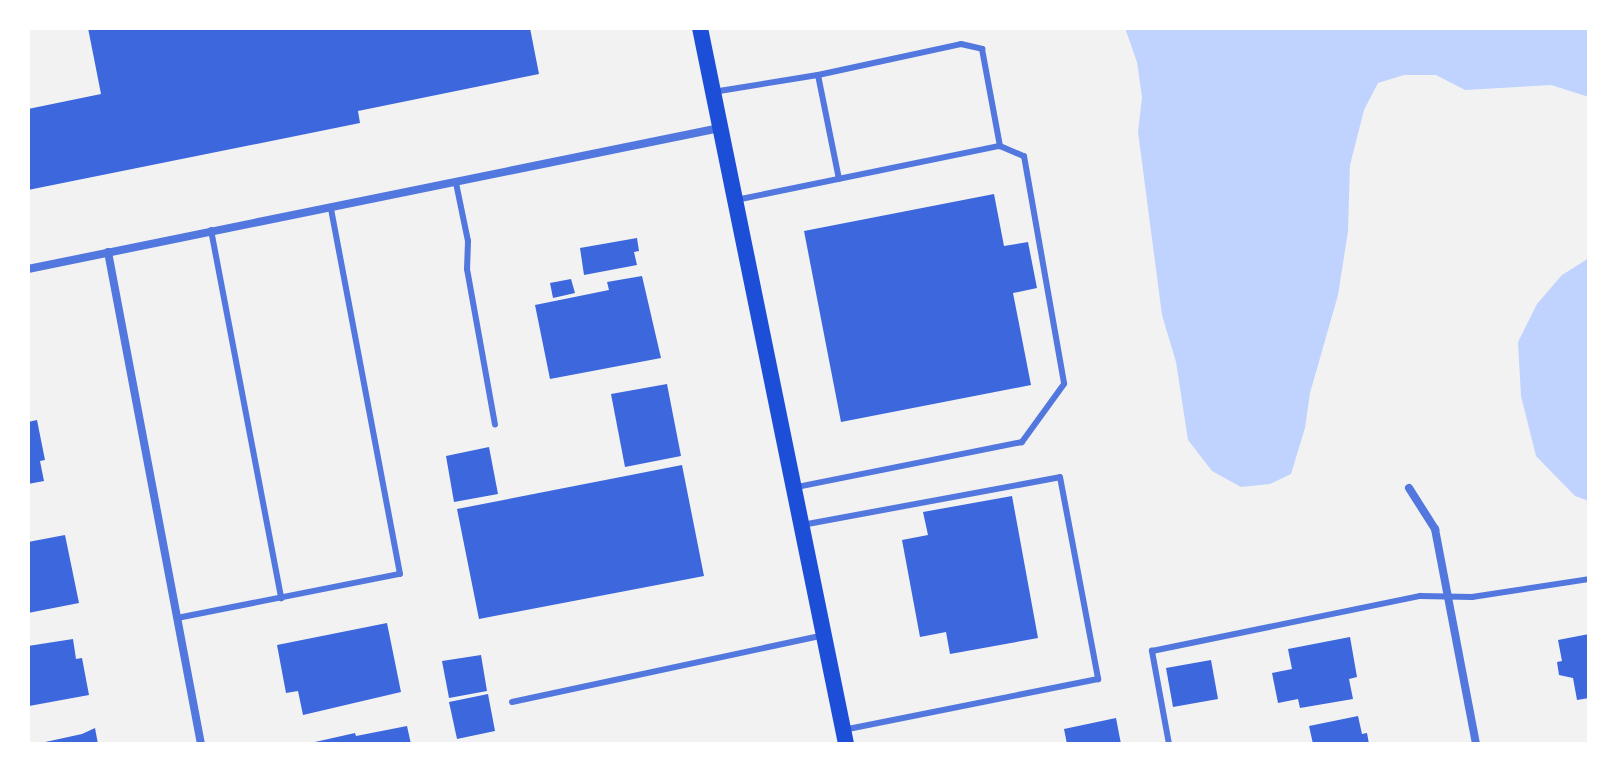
<!DOCTYPE html>
<html>
<head>
<meta charset="utf-8">
<style>
	body { margin:0 }
	#map { position:relative; width:1617px; height:772px; overflow:hidden; background:#f2f2f2; font-family:"Open Sans",sans-serif }
	div>[style] { position:absolute }
	.water>* { inset:0; background:#bfd3fe }
	.building>* { inset:0; background:#3d67dc }
	.service>* { height:6px; margin:-3px; padding:0 3px; transform-origin:3px; border-radius:3px; background:#5277de }
	.minor>* { height:8px; margin:-4px; padding:0 4px; transform-origin:4px; border-radius:4px; background:#5277de }
	.secondary>* { height:16px; margin:-8px; padding:0 8px; transform-origin:8px; border-radius:8px; background:#1d4ed8 }
	span { translate:-50% -50%; white-space:nowrap; text-align:center; line-height:1.15; -webkit-text-stroke:6px #fff; paint-order:stroke }
	.frame { position:absolute; inset:0; border:30px solid #fff; pointer-events:none }
</style>
</head>
<body>
<div id="map">
	<div class="water">
		<i style="clip-path:polygon(1125px 28px,1589px 28px,1589px 97px,1551px 85px,1465px 90px,1436px 75px,1404px 75px,1378px 83px,1364px 110px,1350px 165px,1348px 231px,1338px 295px,1310px 393px,1305px 428px,1291px 474px,1270px 484px,1241px 487px,1212px 471px,1188px 440px,1176px 362px,1162px 315px,1138px 132px,1142px 97px,1137px 62px)"></i>
		<i style="clip-path:polygon(1589px 258px,1589px 501px,1575px 496px,1536px 456px,1521px 396px,1518px 342px,1537px 304px,1562px 275px)"></i>
	</div>
	<div class="building">
		<i style="clip-path:polygon(88px 28px,530px 28px,539px 74px,358px 111px,360px 123px,28px 190px,28px 109px,101px 94px)"></i>
		<i style="clip-path:polygon(994px 194px,1004px 246px,1028px 242px,1037px 288px,1013px 293px,1031px 385px,841px 422px,804px 231px)"></i>
		<i style="clip-path:polygon(637px 238px,639px 251px,634px 252px,637px 265px,584px 275px,580px 248px)"></i>
		<i style="clip-path:polygon(642px 276px,661px 358px,550px 379px,535px 305px,609px 290px,607px 282px)"></i>
		<i style="clip-path:polygon(571px 279px,575px 293px,553px 298px,550px 283px)"></i>
		<i style="clip-path:polygon(667px 384px,681px 456px,625px 467px,611px 394px)"></i>
		<i style="clip-path:polygon(37px 420px,45px 460px,40px 461px,44px 481px,28px 484px,28px 422px)"></i>
		<i style="clip-path:polygon(489px 447px,498px 494px,454px 502px,446px 456px)"></i>
		<i style="clip-path:polygon(682px 465px,704px 576px,479px 619px,457px 509px)"></i>
		<i style="clip-path:polygon(1012px 496px,1038px 638px,950px 654px,946px 632px,920px 637px,902px 540px,928px 535px,923px 512px)"></i>
		<i style="clip-path:polygon(65px 535px,79px 603px,28px 613px,28px 542px)"></i>
		<i style="clip-path:polygon(387px 623px,401px 692px,303px 715px,298px 691px,286px 693px,277px 645px)"></i>
		<i style="clip-path:polygon(1589px 634px,1589px 698px,1577px 700px,1573px 678px,1559px 675px,1557px 662px,1562px 661px,1558px 640px)"></i>
		<i style="clip-path:polygon(1350px 637px,1357px 677px,1349px 679px,1353px 699px,1300px 708px,1298px 699px,1278px 703px,1272px 673px,1292px 669px,1288px 649px)"></i>
		<i style="clip-path:polygon(73px 639px,76px 659px,82px 658px,89px 695px,29px 706px,28px 646px)"></i>
		<i style="clip-path:polygon(481px 655px,487px 691px,449px 698px,442px 661px)"></i>
		<i style="clip-path:polygon(1211px 660px,1218px 699px,1173px 707px,1166px 668px)"></i>
		<i style="clip-path:polygon(488px 694px,495px 731px,457px 739px,449px 702px)"></i>
		<i style="clip-path:polygon(1358px 716px,1362px 734px,1367px 733px,1369px 744px,1313px 744px,1309px 726px)"></i>
		<i style="clip-path:polygon(1116px 718px,1121px 744px,1067px 744px,1064px 729px)"></i>
		<i style="clip-path:polygon(407px 726px,411px 744px,306px 744px,355px 733px,356px 736px)"></i>
		<i style="clip-path:polygon(95px 728px,98px 744px,36px 744px,82px 734px)"></i>
	</div>
	<div class="service">
		<i style="left:818px;top:75px;width:106px;rotate:78.6deg"></i>
		<i style="left:713px;top:92px;width:106px;rotate:-9.2deg"></i>
		<i style="left:818px;top:75px;width:146px;rotate:-12.2deg"></i>
		<i style="left:961px;top:44px;width:22px;rotate:13deg"></i>
		<i style="left:982px;top:49px;width:99px;rotate:79.5deg"></i>
		<i style="left:456px;top:183px;width:59px;rotate:78.3deg"></i>
		<i style="left:468px;top:241px;width:28px;rotate:92deg"></i>
		<i style="left:467px;top:269px;width:158px;rotate:79.8deg"></i>
		<i style="left:736px;top:200px;width:269px;rotate:-11.6deg"></i>
		<i style="left:1000px;top:146px;width:26px;rotate:23deg"></i>
		<i style="left:1024px;top:156px;width:231px;rotate:80deg"></i>
		<i style="left:1064px;top:384px;width:72px;rotate:125.9deg"></i>
		<i style="left:1022px;top:442px;width:229px;rotate:168.7deg"></i>
		<i style="left:211px;top:230px;width:375px;rotate:79.2deg"></i>
		<i style="left:802px;top:525px;width:262px;rotate:-10.5deg"></i>
		<i style="left:1060px;top:477px;width:206px;rotate:79.3deg"></i>
		<i style="left:1098px;top:679px;width:260px;rotate:168.7deg"></i>
		<i style="left:177px;top:618px;width:227px;rotate:-11.2deg"></i>
		<i style="left:400px;top:574px;width:371px;rotate:-100.7deg"></i>
		<i style="left:512px;top:702px;width:316px;rotate:-12.1deg"></i>
		<i style="left:1169px;top:744px;width:95px;rotate:-100.4deg"></i>
		<i style="left:1152px;top:651px;width:274px;rotate:-11.6deg"></i>
		<i style="left:1420px;top:596px;width:52px;rotate:1.1deg"></i>
		<i style="left:1472px;top:597px;width:118px;rotate:-8.7deg"></i>
	</div>
	<div class="minor">
		<i style="left:108px;top:252px;width:501px;rotate:79.3deg"></i>
		<i style="left:28px;top:269px;width:706px;rotate:-11.52deg"></i>
		<i style="left:1409px;top:488px;width:49px;rotate:57.6deg"></i>
		<i style="left:1435px;top:529px;width:219px;rotate:79.2deg"></i>
	</div>
	<div class="secondary">
		<i style="left:700px;top:28px;width:731px;rotate:78.47deg"></i>
	</div>
	<div class="frame"></div>
</div>
</body>
</html>
